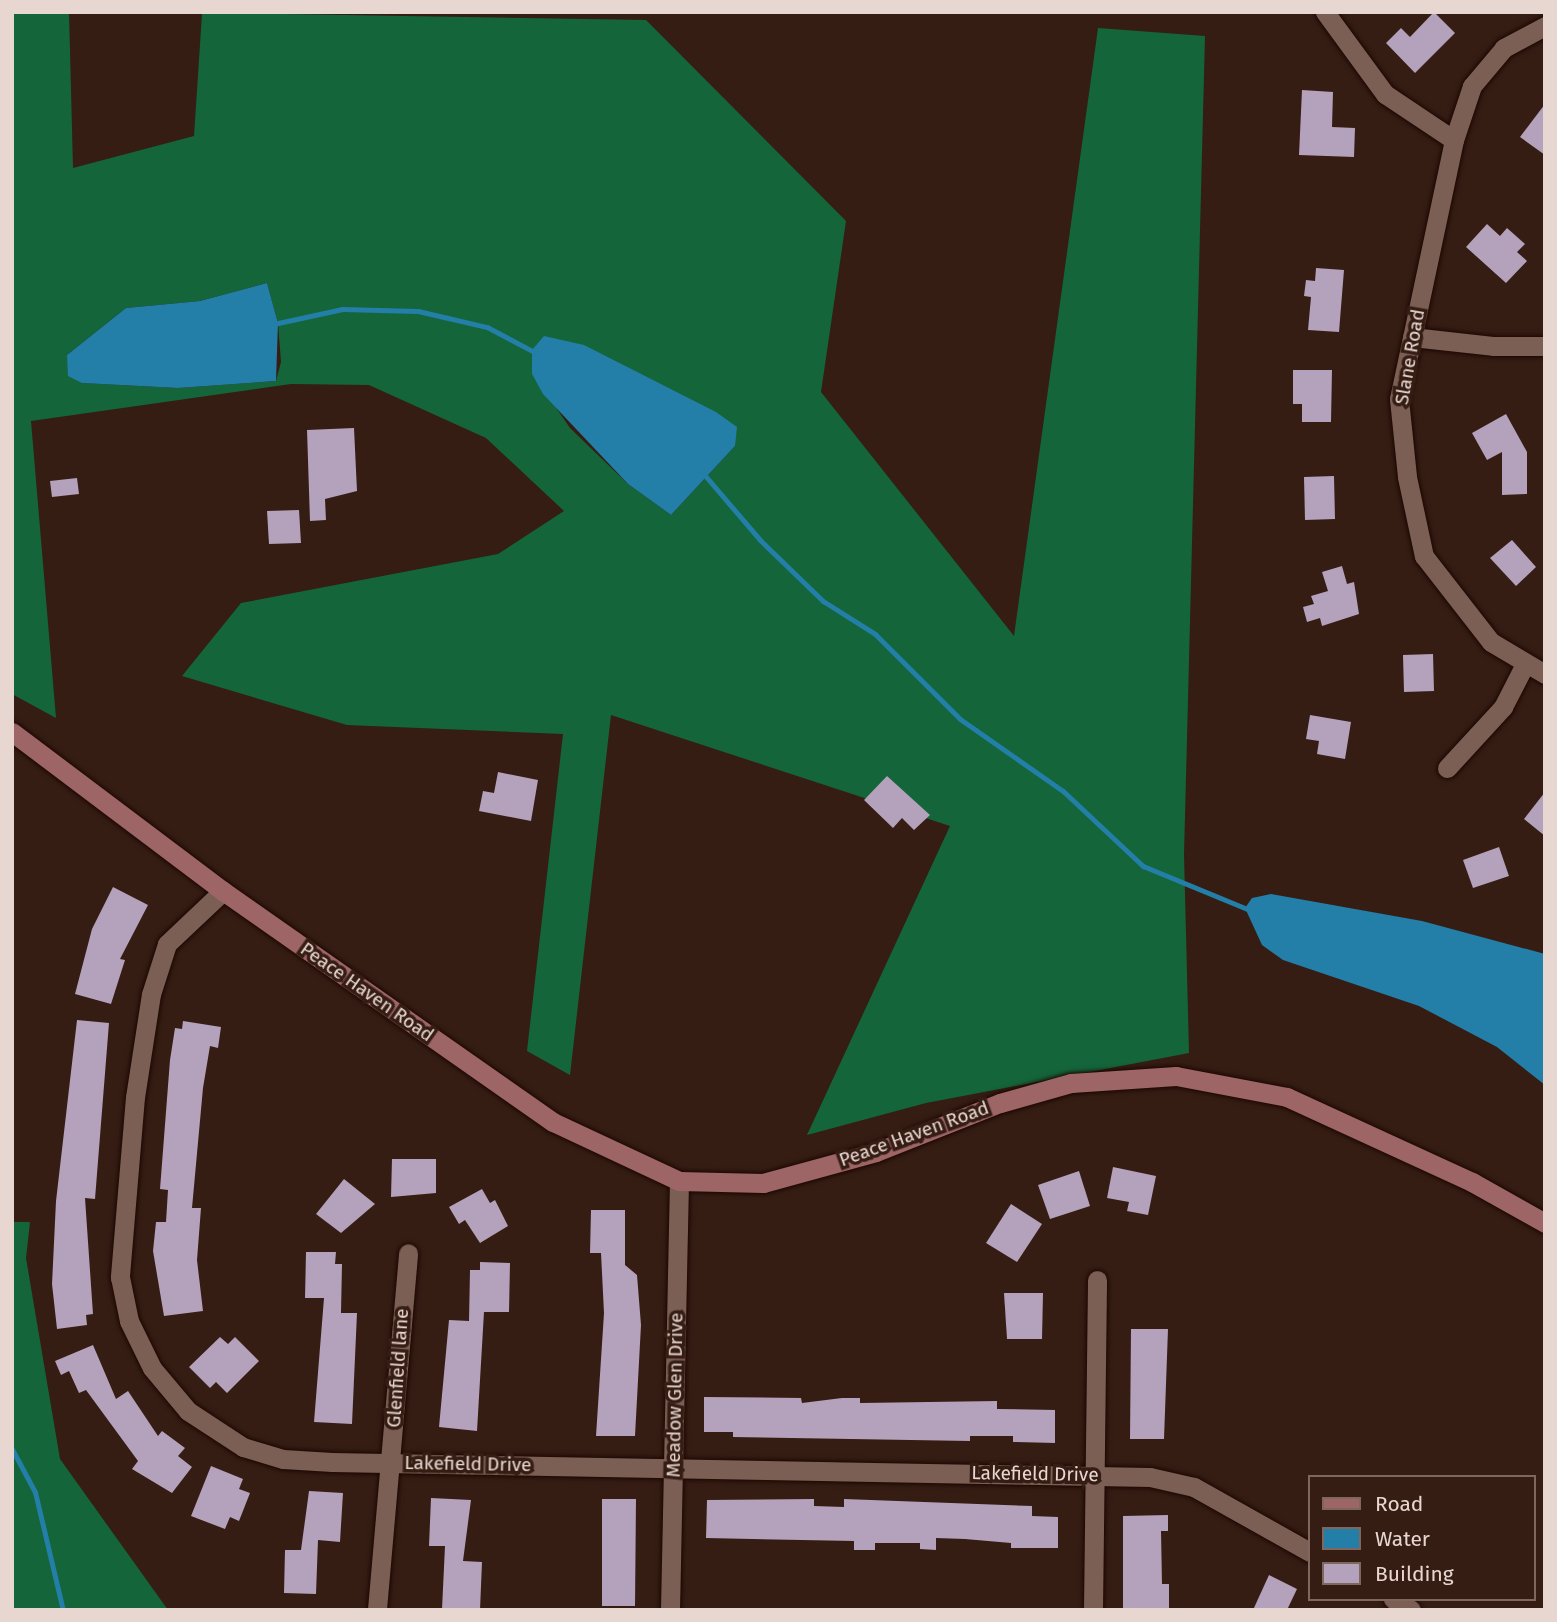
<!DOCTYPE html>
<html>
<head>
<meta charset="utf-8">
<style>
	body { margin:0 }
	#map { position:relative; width:1557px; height:1622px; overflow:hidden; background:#351d14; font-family:"Fira Sans",sans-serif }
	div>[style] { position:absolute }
	.forest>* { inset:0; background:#14653a }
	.water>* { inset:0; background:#237ea8 }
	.stream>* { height:5px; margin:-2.5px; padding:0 2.5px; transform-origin:2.5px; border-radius:2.5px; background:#237ea8 }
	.building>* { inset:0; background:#b4a1bb }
	.roads { filter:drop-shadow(0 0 2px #1c0701) drop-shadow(0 0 2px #1c0701) }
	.minor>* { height:19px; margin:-9.5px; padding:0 9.5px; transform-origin:9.5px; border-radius:9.5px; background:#7c5f54 }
	.secondary>* { height:19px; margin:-9.5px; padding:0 9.5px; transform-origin:9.5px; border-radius:9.5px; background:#9e6567 }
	span { translate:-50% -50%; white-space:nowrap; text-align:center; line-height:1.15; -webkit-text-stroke:7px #351d14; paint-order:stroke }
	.street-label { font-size:19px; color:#e8d7d0 }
	.frame { position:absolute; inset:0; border:14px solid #e8d7d0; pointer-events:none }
	.legend { position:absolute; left:1308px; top:1475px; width:228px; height:126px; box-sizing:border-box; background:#351d14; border:2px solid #7d675f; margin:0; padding:9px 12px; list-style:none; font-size:21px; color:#e8d7d0 }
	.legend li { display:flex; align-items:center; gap:14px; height:35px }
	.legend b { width:35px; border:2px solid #7d675f }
</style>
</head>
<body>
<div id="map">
	<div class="forest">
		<i style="clip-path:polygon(evenodd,12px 12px,69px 12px,73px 168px,194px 136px,202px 14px,160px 12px,646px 20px,846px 221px,821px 392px,1014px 636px,1098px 28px,1205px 36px,1184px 855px,1189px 1053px,926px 1103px,807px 1135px,950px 826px,611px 715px,570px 1075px,527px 1051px,563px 734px,347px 725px,182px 676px,241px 603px,498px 554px,564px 511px,486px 438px,369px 385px,291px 384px,31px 421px,56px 718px,12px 694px,12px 12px,267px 283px,278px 323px,281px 362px,276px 381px,178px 388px,82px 383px,67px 355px,126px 308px,200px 301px,267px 283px,12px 12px,584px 345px,735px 446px,671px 515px,628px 484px,570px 428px,533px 374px,532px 350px,584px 345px)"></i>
		<i style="clip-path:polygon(12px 1222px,30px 1222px,26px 1258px,60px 1459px,168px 1610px,12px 1610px)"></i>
	</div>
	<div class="water">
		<i style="clip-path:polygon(267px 283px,278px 323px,276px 381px,178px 388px,82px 383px,68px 376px,67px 355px,126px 308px,200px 301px)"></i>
		<i style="clip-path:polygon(544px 336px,584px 345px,716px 412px,737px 427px,735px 446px,671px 515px,628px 484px,543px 394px,532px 374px,532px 350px)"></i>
		<i style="clip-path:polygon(1271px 894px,1422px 921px,1545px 954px,1545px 1085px,1497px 1047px,1419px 1006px,1283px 960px,1262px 945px,1245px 908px,1252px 898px)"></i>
	</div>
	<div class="stream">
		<i style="left:278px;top:323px;width:66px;rotate:-12.3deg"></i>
		<i style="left:342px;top:309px;width:76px;rotate:1.5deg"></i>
		<i style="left:418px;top:311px;width:71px;rotate:13.1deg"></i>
		<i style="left:487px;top:327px;width:58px;rotate:27.9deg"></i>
		<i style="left:702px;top:472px;width:89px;rotate:49.5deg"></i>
		<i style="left:760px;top:540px;width:88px;rotate:44.1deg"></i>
		<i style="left:823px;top:601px;width:62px;rotate:32.4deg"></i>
		<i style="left:875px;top:634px;width:120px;rotate:45deg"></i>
		<i style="left:960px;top:719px;width:126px;rotate:35deg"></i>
		<i style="left:1063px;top:791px;width:110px;rotate:43.2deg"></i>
		<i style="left:1143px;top:866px;width:116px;rotate:22.4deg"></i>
		<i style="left:12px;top:1449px;width:49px;rotate:61.9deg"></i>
		<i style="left:35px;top:1492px;width:121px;rotate:76.7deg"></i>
	</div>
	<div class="building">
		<i style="clip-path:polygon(1434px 12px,1455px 33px,1415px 73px,1386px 43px,1401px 28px,1410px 37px)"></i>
		<i style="clip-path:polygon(1302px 90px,1333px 92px,1332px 127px,1355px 128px,1354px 157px,1299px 155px)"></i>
		<i style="clip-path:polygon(1545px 104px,1545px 155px,1520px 137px)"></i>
		<i style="clip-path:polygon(1487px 224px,1500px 236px,1507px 228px,1525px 244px,1517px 252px,1527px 261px,1506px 283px,1466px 247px)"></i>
		<i style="clip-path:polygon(1316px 268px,1344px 270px,1339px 332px,1308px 330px,1311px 297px,1304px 296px,1306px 280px,1315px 281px)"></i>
		<i style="clip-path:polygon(1293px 370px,1332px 370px,1331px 422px,1302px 422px,1302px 404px,1293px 404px)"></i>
		<i style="clip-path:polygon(1506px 414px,1527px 452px,1527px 494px,1502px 495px,1502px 452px,1487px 460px,1472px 433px)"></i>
		<i style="clip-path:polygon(354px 428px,357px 491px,325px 499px,326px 520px,310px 521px,307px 430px)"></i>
		<i style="clip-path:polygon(1334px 476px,1335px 519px,1305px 520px,1304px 477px)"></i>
		<i style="clip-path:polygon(77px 478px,79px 494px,52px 497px,50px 481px)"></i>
		<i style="clip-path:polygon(299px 510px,301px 543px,269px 544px,267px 511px)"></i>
		<i style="clip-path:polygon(1512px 540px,1536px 567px,1516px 586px,1490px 558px)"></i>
		<i style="clip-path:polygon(1342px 566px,1347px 584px,1354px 582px,1359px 614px,1322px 626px,1320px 618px,1307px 622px,1303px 607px,1314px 604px,1311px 596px,1328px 591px,1322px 572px)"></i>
		<i style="clip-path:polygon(1433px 654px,1434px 691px,1404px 692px,1403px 655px)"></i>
		<i style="clip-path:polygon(1310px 715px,1351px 722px,1345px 759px,1317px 754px,1319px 741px,1306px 739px)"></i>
		<i style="clip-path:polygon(498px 772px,538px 780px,531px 821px,479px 811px,483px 791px,494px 793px)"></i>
		<i style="clip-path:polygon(887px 776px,930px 815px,914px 830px,902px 818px,893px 828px,864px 800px)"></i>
		<i style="clip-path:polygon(1545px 792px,1545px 836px,1524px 819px)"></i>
		<i style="clip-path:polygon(1499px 847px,1509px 876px,1473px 888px,1463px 860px)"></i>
		<i style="clip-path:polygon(113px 887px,148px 905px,120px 959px,125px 960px,111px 1004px,75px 994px,92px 929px)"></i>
		<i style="clip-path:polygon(77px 1020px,109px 1023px,95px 1199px,85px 1198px,93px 1314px,86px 1315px,87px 1325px,57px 1329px,52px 1284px,56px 1201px)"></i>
		<i style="clip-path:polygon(183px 1021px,221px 1027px,218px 1048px,210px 1046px,203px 1088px,192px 1208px,201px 1208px,197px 1260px,203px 1311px,164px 1316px,153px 1251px,156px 1222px,166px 1222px,168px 1190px,160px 1189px,170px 1060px,175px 1028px,182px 1029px)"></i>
		<i style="clip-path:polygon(392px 1159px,436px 1159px,436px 1193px,391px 1197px)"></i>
		<i style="clip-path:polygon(1113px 1167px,1156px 1176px,1148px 1215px,1127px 1211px,1129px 1202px,1107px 1198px)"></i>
		<i style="clip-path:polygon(1079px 1171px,1090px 1206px,1050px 1219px,1038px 1185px)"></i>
		<i style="clip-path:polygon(344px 1179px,375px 1204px,341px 1233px,316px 1214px)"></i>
		<i style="clip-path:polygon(482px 1189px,490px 1203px,495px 1200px,508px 1226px,480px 1243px,465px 1220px,459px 1224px,449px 1207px)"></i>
		<i style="clip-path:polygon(1011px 1204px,1042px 1224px,1017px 1262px,986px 1243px)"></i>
		<i style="clip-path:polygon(591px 1210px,625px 1210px,625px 1265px,637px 1275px,641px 1325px,635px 1436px,596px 1436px,604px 1313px,601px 1253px,590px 1253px)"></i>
		<i style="clip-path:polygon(306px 1252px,336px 1252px,335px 1264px,342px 1264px,341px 1313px,357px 1313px,352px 1424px,314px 1422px,324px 1298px,305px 1298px)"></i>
		<i style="clip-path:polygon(480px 1262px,510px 1263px,509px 1312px,484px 1312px,477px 1431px,439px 1427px,449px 1320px,469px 1321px,470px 1270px,480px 1270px)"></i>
		<i style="clip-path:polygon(1004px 1293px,1043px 1293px,1042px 1339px,1007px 1339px)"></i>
		<i style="clip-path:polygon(1131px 1329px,1168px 1329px,1164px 1439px,1130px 1439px)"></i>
		<i style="clip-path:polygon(220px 1337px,228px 1344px,235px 1337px,259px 1361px,227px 1393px,216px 1382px,210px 1388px,189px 1367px)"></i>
		<i style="clip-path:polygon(93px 1345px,116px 1399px,128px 1391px,158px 1436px,162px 1431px,185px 1448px,178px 1456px,192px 1467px,172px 1493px,132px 1469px,138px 1461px,86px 1390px,79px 1393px,69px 1371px,61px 1375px,55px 1361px)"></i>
		<i style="clip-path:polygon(704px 1397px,801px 1398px,802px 1403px,842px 1398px,860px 1398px,860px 1403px,997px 1401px,997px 1409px,1055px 1410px,1055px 1443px,1013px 1442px,1013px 1436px,970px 1436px,970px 1441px,733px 1437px,733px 1432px,704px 1432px)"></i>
		<i style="clip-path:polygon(211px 1466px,243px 1479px,239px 1489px,250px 1493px,239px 1521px,230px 1517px,225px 1529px,191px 1516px)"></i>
		<i style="clip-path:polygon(309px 1491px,343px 1493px,340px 1542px,318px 1540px,316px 1594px,284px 1593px,285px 1550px,301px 1550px)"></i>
		<i style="clip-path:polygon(431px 1498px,471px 1500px,463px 1561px,482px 1562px,480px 1610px,442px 1609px,445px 1546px,429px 1546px)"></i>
		<i style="clip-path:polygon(602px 1499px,636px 1499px,635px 1606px,602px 1606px)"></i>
		<i style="clip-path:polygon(814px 1499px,814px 1506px,844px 1507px,844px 1499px,1032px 1506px,1032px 1516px,1058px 1517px,1058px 1548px,1011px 1548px,1011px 1543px,965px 1539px,936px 1538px,936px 1550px,920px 1549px,920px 1543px,875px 1543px,875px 1550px,854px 1550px,854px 1541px,706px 1538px,707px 1500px)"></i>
		<i style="clip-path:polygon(1168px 1515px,1168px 1531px,1161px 1531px,1162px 1584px,1169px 1584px,1169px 1610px,1123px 1610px,1123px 1516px)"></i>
		<i style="clip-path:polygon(1269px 1575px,1297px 1589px,1287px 1610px,1253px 1610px)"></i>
	</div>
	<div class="roads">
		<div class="minor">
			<i style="left:1325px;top:12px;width:102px;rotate:53.8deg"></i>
			<i style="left:1385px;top:94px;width:83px;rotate:33.7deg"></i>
			<i style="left:1545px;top:26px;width:47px;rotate:151.8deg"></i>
			<i style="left:1504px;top:48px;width:50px;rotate:130.1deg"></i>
			<i style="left:1472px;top:86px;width:57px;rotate:108.4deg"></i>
			<i style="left:1454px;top:140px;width:265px;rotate:102deg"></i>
			<i style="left:1399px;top:399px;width:78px;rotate:84.1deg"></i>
			<i style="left:1407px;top:477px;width:81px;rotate:77.9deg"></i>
			<i style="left:1424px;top:556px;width:109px;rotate:52.1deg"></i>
			<i style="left:1491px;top:642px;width:63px;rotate:30.7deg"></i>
			<i style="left:1412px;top:337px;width:81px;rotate:6.3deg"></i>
			<i style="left:1493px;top:346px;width:52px"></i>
			<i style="left:1447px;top:768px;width:83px;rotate:-47.4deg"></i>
			<i style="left:1503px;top:707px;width:46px;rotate:-62.9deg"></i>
			<i style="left:223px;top:891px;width:77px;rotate:136.6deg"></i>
			<i style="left:167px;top:944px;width:52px;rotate:107.7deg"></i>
			<i style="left:151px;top:994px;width:104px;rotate:98.8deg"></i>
			<i style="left:135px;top:1097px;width:181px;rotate:94.8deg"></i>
			<i style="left:120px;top:1277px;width:45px;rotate:78.4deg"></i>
			<i style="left:129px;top:1321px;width:52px;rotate:63.9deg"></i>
			<i style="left:152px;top:1368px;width:56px;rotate:50.1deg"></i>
			<i style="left:188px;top:1411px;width:66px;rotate:33.2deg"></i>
			<i style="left:243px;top:1447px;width:42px;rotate:16.7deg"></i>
			<i style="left:283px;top:1459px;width:49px;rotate:3.5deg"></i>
			<i style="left:332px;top:1462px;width:818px;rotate:1.05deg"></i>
			<i style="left:1150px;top:1477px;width:45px;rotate:12.8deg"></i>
			<i style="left:1194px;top:1487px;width:133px;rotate:29.3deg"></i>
			<i style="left:1393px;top:1599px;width:21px;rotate:31deg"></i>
			<i style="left:377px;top:1609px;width:357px;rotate:-85deg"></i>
			<i style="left:670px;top:1610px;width:429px;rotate:-88.8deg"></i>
			<i style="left:1093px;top:1610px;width:330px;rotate:-89.3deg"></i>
		</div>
		<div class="secondary">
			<i style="left:12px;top:732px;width:264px;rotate:37deg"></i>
			<i style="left:223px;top:891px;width:403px;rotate:35deg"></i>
			<i style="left:553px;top:1122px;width:139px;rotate:25.1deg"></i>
			<i style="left:679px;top:1181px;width:84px;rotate:1.4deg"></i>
			<i style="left:763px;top:1183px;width:117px;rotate:-15.3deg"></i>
			<i style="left:876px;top:1152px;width:133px;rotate:-21.6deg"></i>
			<i style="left:1000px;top:1103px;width:74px;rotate:-15.7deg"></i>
			<i style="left:1071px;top:1083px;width:105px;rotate:-3.8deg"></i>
			<i style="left:1176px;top:1076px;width:113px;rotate:10.7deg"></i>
			<i style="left:1287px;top:1097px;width:204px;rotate:24.7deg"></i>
			<i style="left:1472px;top:1182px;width:84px;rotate:29.3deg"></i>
		</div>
	</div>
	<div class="street-label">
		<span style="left:1410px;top:357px;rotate:-80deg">Slane Road</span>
		<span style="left:367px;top:992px;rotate:35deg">Peace Haven Road</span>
		<span style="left:914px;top:1134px;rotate:-20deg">Peace Haven Road</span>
		<span style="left:398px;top:1368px;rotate:-86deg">Glenfield lane</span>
		<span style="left:675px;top:1395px;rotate:-89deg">Meadow Glen Drive</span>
		<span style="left:468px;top:1464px;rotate:1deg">Lakefield Drive</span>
		<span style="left:1035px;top:1474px;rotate:1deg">Lakefield Drive</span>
	</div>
	<div class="frame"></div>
	<ul class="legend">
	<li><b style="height:9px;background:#9e6567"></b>Road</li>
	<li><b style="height:19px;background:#237ea8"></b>Water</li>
	<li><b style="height:19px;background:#b4a1bb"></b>Building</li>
	</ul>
</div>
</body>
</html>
